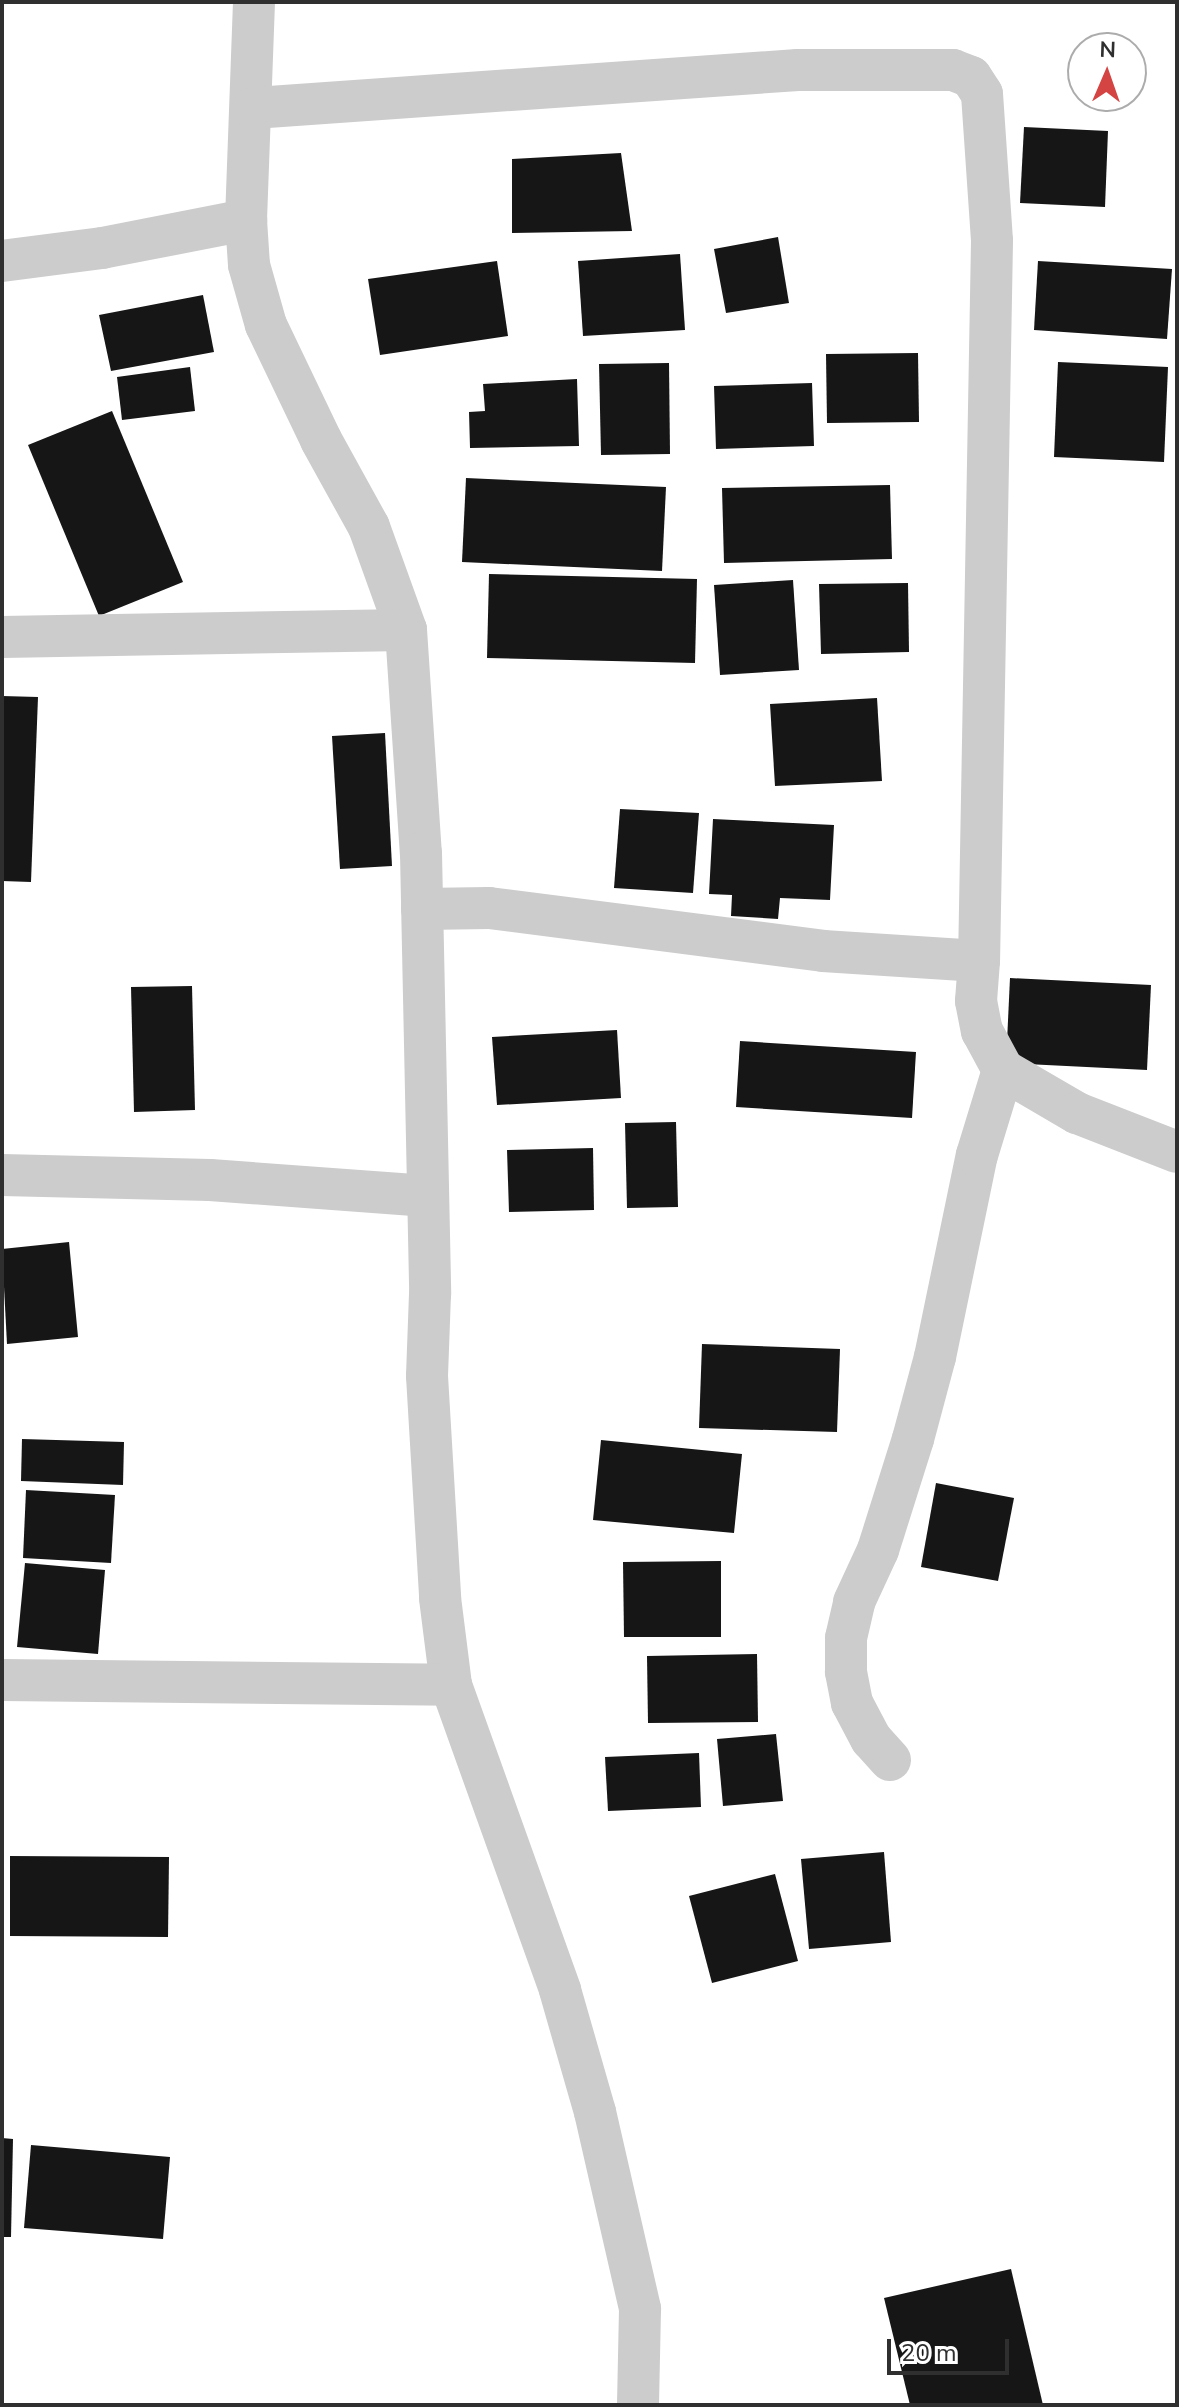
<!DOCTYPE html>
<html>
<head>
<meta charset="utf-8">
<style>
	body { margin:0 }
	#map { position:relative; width:1179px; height:2407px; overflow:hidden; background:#fff; font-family:"Nunito Sans",sans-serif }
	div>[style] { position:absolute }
	.building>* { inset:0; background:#161616 }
	.street>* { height:42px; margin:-21px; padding:0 21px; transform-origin:21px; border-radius:21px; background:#ccc }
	span { translate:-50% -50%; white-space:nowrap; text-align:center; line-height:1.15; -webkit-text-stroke:8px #fff; paint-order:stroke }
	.frame { position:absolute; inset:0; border:4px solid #2f2f2f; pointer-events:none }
	.north { position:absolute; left:1067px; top:32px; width:80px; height:80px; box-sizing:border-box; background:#fff; border:2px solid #acacac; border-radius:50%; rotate:2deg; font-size:22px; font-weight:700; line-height:32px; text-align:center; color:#2f2f2f }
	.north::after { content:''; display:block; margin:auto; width:28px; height:36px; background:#d44442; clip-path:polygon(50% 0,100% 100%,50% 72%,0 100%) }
	.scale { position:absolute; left:887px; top:2339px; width:122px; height:36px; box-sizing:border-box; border:4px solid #2f2f2f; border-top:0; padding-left:10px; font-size:24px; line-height:28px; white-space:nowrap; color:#2f2f2f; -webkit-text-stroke:6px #fff; paint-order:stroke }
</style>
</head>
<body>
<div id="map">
	<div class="building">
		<i style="clip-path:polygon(1024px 127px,1108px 131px,1105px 207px,1020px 203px)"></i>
		<i style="clip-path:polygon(621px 153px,632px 231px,512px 233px,512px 159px)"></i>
		<i style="clip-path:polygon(778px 237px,789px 303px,726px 313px,714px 249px)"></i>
		<i style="clip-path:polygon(680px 254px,685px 330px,583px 336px,578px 261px)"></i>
		<i style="clip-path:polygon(497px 261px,508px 336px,380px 355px,368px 279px)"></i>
		<i style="clip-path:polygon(1038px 261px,1172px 269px,1167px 339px,1034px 330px)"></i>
		<i style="clip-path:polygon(203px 295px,214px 352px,111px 371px,99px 315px)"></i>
		<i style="clip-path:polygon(918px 353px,919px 422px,827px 423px,826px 354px)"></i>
		<i style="clip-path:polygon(1058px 362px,1168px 367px,1164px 462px,1054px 457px)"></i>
		<i style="clip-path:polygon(669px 363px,670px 454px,601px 455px,599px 364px)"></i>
		<i style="clip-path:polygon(190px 367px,195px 411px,122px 420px,117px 377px)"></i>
		<i style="clip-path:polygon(577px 379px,579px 446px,470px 448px,469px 412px,485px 411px,483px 384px)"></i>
		<i style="clip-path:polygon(812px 383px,814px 446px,716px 449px,714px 386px)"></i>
		<i style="clip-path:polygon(112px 411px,183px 582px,99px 616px,28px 445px)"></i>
		<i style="clip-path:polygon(466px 478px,666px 487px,662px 571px,462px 562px)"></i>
		<i style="clip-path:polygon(890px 485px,892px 559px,724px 563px,722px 488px)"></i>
		<i style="clip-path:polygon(489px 574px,697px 579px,695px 663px,487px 658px)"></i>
		<i style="clip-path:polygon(793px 580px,799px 670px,720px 675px,714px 585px)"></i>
		<i style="clip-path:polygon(908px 583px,909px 652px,821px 654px,819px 584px)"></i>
		<i style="clip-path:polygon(2px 696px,38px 697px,31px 882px,2px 881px)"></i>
		<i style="clip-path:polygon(877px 698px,882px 781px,775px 786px,770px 704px)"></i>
		<i style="clip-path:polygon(385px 733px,392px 866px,340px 869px,332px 736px)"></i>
		<i style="clip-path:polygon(620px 809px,699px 813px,693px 893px,614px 888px)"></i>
		<i style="clip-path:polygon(713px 819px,834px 825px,830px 900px,780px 898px,778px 919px,731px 916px,732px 895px,709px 894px)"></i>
		<i style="clip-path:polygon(1010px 978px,1151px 985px,1147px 1070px,1006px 1063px)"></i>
		<i style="clip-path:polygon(192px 986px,195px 1110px,134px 1112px,131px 987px)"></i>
		<i style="clip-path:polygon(617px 1030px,621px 1098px,497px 1105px,492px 1037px)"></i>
		<i style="clip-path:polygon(740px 1041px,916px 1052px,912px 1118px,736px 1107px)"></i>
		<i style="clip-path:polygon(676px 1122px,678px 1207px,627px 1208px,625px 1123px)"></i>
		<i style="clip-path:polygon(593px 1148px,594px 1210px,509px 1212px,507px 1150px)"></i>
		<i style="clip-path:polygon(69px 1242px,78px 1337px,7px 1344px,2px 1249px)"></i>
		<i style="clip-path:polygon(702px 1344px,840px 1349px,837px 1432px,699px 1428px)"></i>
		<i style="clip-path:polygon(22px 1439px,124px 1442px,123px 1485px,21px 1481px)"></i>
		<i style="clip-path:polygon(601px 1440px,742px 1454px,734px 1533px,593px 1520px)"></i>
		<i style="clip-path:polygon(936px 1483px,1014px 1498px,998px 1581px,921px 1567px)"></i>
		<i style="clip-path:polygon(26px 1490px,115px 1495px,111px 1563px,23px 1558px)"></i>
		<i style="clip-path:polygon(721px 1561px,721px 1637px,624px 1637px,623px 1562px)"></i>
		<i style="clip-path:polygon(25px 1563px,105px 1570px,98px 1654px,17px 1647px)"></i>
		<i style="clip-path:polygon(757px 1654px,758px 1722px,648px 1723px,647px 1656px)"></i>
		<i style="clip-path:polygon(776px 1734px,783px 1801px,723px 1806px,717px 1739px)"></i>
		<i style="clip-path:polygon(699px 1753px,701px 1807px,608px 1811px,605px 1757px)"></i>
		<i style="clip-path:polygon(884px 1852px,891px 1942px,809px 1949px,801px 1859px)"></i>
		<i style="clip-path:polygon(10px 1856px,169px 1857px,168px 1937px,10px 1936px)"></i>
		<i style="clip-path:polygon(775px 1874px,798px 1961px,712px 1983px,689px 1896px)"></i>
		<i style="clip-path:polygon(2px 2138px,13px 2139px,11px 2237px,2px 2237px)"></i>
		<i style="clip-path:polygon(31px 2145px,170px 2157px,163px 2239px,24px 2228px)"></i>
		<i style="clip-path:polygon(1011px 2269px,1043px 2405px,910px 2405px,884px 2298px)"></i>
	</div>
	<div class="street">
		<i style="left:254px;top:2px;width:218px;rotate:92.1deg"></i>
		<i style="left:246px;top:220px;width:45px;rotate:86.2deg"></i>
		<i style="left:249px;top:265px;width:62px;rotate:74.2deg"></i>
		<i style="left:266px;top:325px;width:127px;rotate:64.4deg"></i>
		<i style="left:321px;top:440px;width:99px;rotate:61.1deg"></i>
		<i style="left:369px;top:527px;width:109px;rotate:70.2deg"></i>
		<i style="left:406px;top:630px;width:224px;rotate:86.2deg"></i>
		<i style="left:421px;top:853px;width:441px;rotate:88.8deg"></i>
		<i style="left:430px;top:1294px;width:82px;rotate:92.1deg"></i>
		<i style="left:427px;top:1376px;width:222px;rotate:86.6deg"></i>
		<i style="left:440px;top:1598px;width:88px;rotate:82.8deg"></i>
		<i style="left:451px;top:1685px;width:324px;rotate:70.3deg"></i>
		<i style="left:560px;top:1990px;width:127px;rotate:74deg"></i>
		<i style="left:595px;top:2112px;width:202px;rotate:77.1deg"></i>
		<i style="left:640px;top:2309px;width:96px;rotate:91.2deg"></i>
		<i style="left:253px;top:108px;width:546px;rotate:-3.99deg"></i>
		<i style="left:798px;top:70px;width:155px"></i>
		<i style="left:953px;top:70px;width:19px;rotate:21deg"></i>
		<i style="left:971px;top:77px;width:20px;rotate:57deg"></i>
		<i style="left:982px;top:94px;width:147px;rotate:86.1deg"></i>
		<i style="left:992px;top:241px;width:720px;rotate:91.03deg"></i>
		<i style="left:2px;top:261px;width:101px;rotate:-7.4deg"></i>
		<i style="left:102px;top:248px;width:147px;rotate:-11deg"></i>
		<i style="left:2px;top:637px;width:404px;rotate:-1deg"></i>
		<i style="left:422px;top:909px;width:67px;rotate:-0.9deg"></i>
		<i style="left:489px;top:908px;width:337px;rotate:7.3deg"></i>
		<i style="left:823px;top:951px;width:156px;rotate:3.7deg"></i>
		<i style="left:979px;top:961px;width:40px;rotate:94.3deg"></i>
		<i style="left:976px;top:1001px;width:31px;rotate:79deg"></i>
		<i style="left:982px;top:1031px;width:44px;rotate:61.7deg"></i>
		<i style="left:1003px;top:1070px;width:86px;rotate:30.2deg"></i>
		<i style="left:1077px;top:1113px;width:107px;rotate:21.3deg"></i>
		<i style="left:2px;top:1175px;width:208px;rotate:1.4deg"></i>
		<i style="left:210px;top:1180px;width:218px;rotate:4.2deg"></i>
		<i style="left:2px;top:1680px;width:449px;rotate:0.6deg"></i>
		<i style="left:890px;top:1760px;width:28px;rotate:-132deg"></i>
		<i style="left:871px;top:1739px;width:41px;rotate:-117.8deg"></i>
		<i style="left:852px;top:1703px;width:32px;rotate:-101deg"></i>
		<i style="left:846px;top:1672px;width:34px;rotate:-90deg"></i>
		<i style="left:846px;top:1638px;width:37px;rotate:-77deg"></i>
		<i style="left:854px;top:1602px;width:57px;rotate:-65.2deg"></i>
		<i style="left:878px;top:1550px;width:116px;rotate:-72.5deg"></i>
		<i style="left:913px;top:1439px;width:85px;rotate:-75deg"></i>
		<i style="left:935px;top:1357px;width:206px;rotate:-78.3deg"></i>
		<i style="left:977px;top:1155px;width:89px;rotate:-73deg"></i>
	</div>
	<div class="frame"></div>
	<div class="north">N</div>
	<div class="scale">20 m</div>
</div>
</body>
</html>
